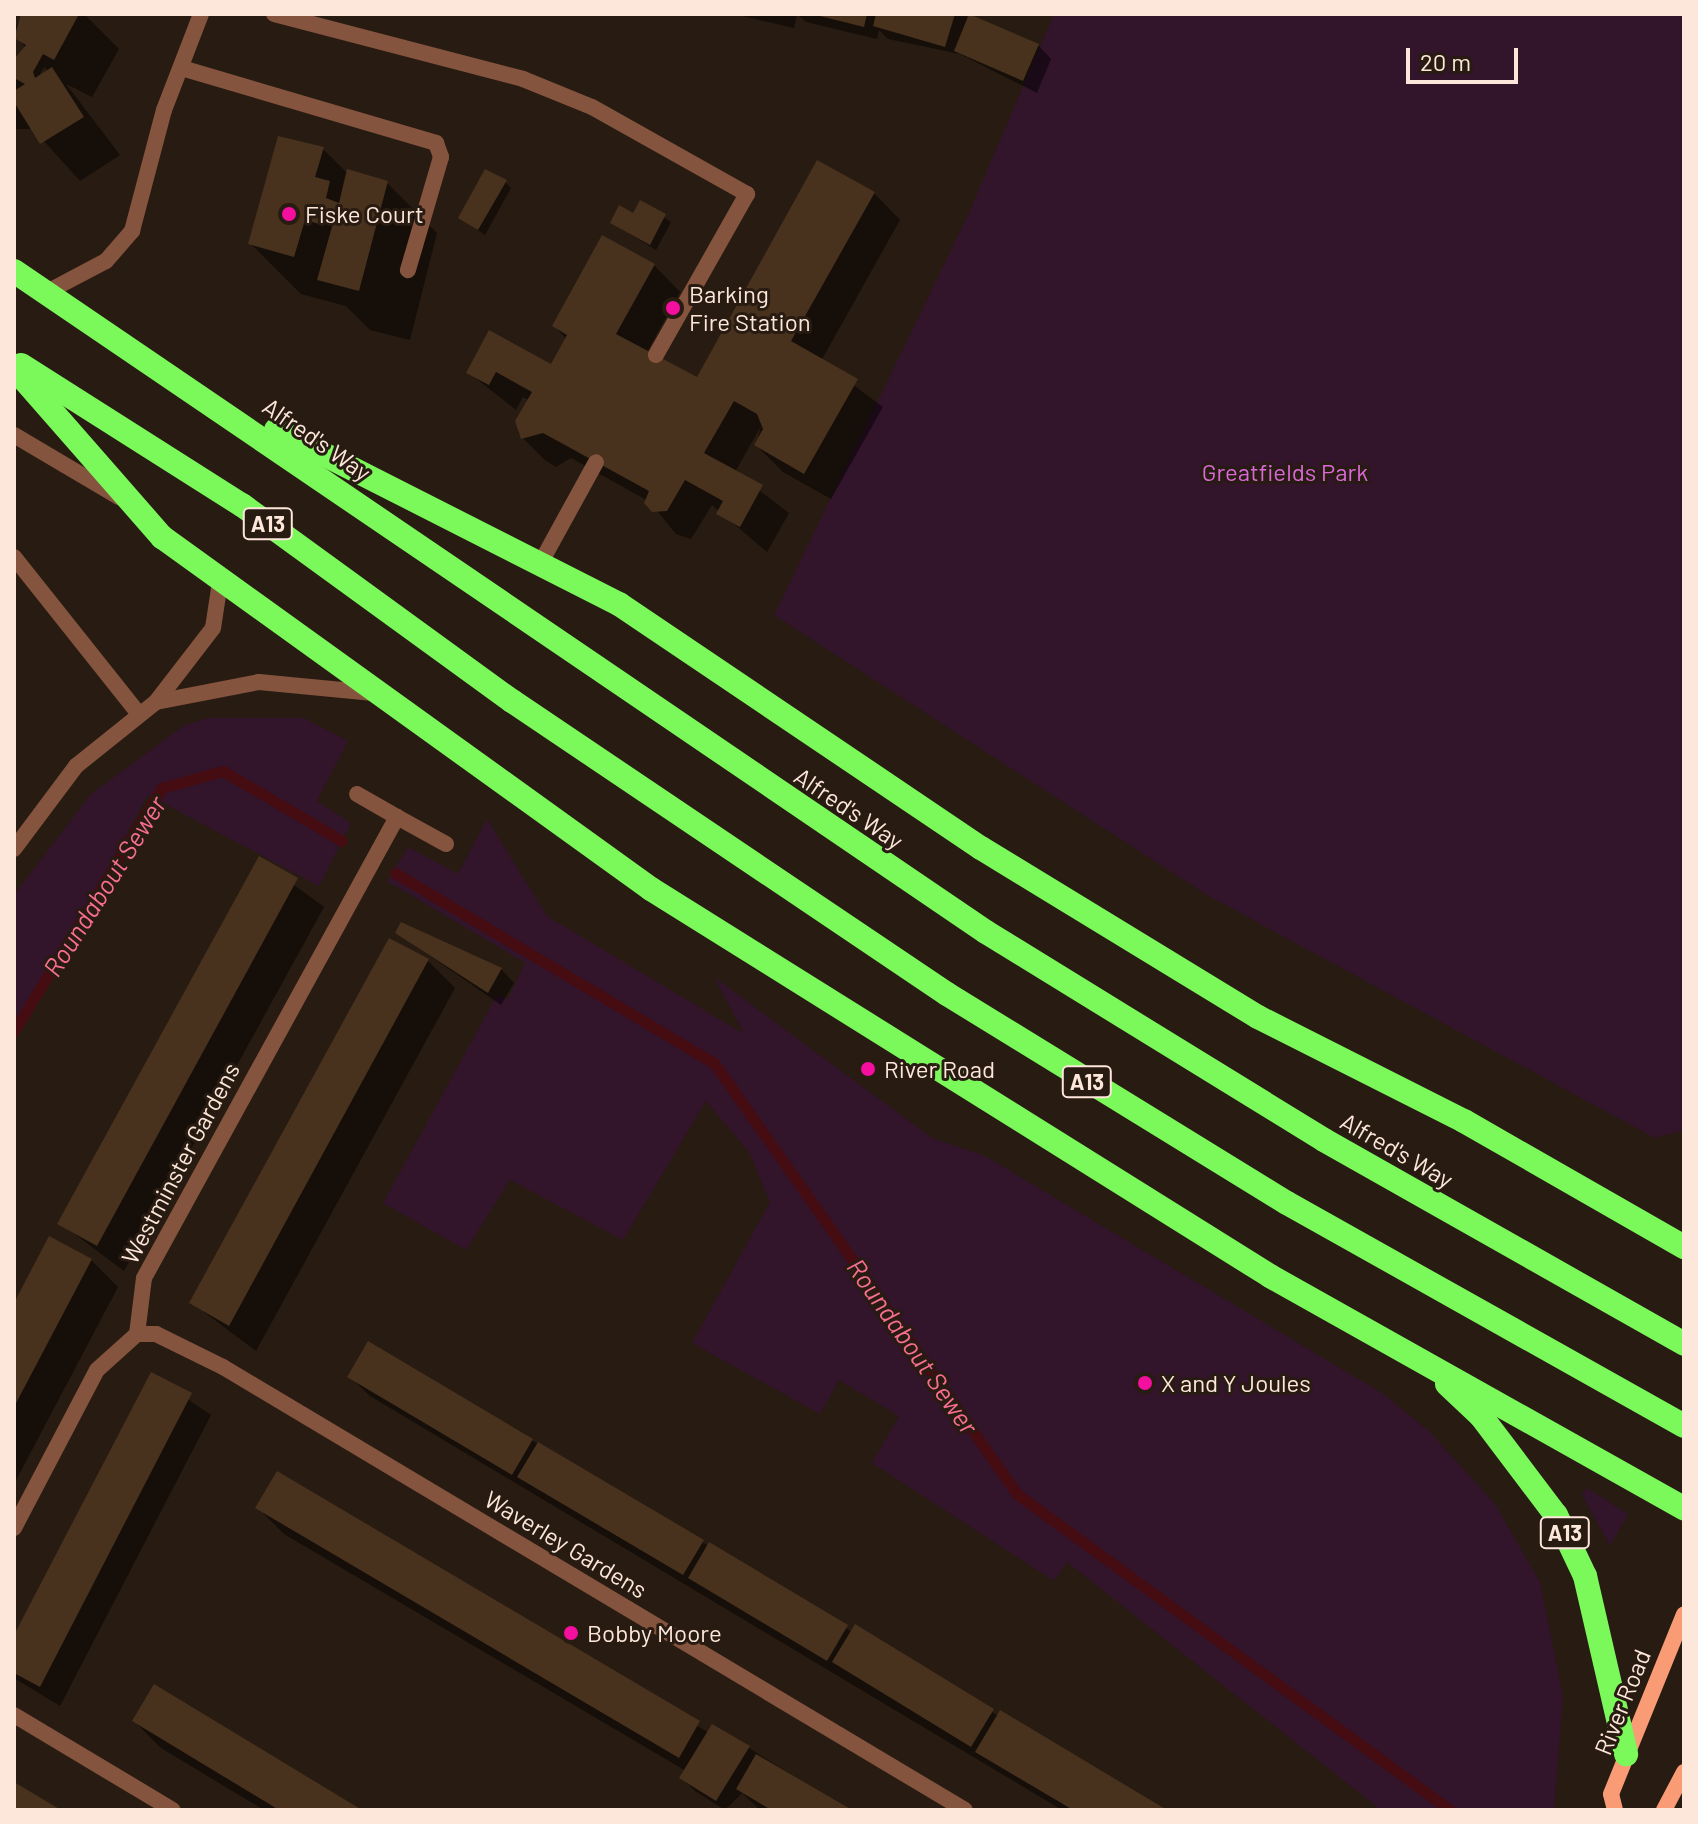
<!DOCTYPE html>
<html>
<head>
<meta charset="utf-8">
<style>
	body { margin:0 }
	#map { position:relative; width:1698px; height:1824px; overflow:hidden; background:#281b11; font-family:Barlow,sans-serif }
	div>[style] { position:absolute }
	.green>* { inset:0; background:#32142b }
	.shadow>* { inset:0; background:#0007 }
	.stream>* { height:11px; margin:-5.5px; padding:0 5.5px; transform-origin:5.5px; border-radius:5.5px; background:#450d12 }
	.building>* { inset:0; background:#48321e }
	.lane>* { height:16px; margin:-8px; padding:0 8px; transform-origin:8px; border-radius:8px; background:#85543f }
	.street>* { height:16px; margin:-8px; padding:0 8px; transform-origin:8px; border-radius:8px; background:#85543f }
	.secondary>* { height:16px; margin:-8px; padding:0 8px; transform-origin:8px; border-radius:8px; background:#f99c75 }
	.highway>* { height:24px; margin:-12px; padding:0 12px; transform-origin:12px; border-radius:12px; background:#7bf85a }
	.dots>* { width:22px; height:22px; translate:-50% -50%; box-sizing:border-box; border:4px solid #281b11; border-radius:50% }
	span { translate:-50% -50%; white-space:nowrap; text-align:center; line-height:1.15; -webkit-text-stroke:6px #281b11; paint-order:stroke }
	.shield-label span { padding:2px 6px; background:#281b11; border:2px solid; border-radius:6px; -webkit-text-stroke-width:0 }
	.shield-label { font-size:22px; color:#fde7da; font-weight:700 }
	.poi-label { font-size:24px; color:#fde7da }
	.left { translate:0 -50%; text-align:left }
	.street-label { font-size:24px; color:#fde7da }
	.park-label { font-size:24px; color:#db68d9 }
	.water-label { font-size:26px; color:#f86d92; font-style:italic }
	.frame { position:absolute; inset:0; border:16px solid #fde7da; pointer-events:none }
	.scale { position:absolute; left:1406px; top:48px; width:112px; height:36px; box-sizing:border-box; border:4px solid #fde7da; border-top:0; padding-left:10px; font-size:24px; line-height:28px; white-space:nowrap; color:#fde7da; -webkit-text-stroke:6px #281b11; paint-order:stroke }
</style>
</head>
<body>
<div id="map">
	<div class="green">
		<i style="clip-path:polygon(1054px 14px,1684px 14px,1684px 1130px,1655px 1138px,1207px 895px,774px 615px,968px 215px)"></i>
		<i style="clip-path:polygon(207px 718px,304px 718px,348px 741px,317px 801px,351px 823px,319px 886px,148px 795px,14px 1038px,14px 895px,91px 794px,185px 725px)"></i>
		<i style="clip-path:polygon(487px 819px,547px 916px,744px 1034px,714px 977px,932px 1138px,985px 1156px,1382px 1393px,1430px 1432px,1495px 1504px,1540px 1582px,1563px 1696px,1554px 1810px,1381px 1810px,1067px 1562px,1054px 1581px,872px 1463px,899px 1416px,839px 1380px,820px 1414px,692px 1343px,770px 1202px,749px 1152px,706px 1101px,623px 1240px,510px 1180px,466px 1250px,383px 1203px,497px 995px,508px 999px,525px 963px,387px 881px,408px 847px,458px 874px)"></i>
		<i style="clip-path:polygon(1587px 1488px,1628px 1514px,1610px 1546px,1582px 1495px)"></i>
	</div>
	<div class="shadow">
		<i style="clip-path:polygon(evenodd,23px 14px,84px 14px,119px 49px,92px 97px,66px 84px,120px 155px,80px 181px,33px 129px,14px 129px,14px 53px,20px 59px,26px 49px,14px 30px,23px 14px,44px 67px,49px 72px,38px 78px,44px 67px)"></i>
		<i style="clip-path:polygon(733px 14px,797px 14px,794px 28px)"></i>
		<i style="clip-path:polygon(797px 14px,960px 14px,1038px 45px,1051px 59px,1037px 93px,960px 54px,888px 39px,879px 30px,877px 39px,806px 22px)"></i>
		<i style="clip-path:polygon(323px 149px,348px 174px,387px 183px,437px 233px,410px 340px,370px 330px,346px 306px,301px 294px,250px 243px)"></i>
		<i style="clip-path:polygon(505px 182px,511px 188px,485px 235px,460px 218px)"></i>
		<i style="clip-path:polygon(874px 193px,900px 220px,821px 361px,883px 407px,831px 499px,783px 472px,756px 445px,761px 426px,735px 472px,789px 513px,767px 552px,712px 505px,691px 539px,676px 534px,650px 502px,571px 458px,556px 467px,545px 460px,518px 433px,530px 401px,523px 397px,516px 410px,468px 372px,552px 367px,567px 339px,554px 326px,654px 265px,680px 292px,647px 352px,697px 379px)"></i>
		<i style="clip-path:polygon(641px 203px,671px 222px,656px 250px,612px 223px,634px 216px)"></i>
		<i style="clip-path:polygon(259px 859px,324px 907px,124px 1271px,60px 1223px)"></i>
		<i style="clip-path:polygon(397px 933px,501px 969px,514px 983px,501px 1005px)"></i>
		<i style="clip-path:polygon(428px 961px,455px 988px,256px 1351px,192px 1303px)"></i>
		<i style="clip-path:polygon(91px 1260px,118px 1287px,14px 1484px,14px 1307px)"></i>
		<i style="clip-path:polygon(369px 1343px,852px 1632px,1163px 1810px,1062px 1810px,370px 1396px,349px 1376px)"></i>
		<i style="clip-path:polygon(152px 1375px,211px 1415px,60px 1706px,14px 1678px,14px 1640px)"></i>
		<i style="clip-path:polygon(278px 1473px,709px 1733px,749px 1748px,848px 1810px,760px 1810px,742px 1793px,725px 1810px,695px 1791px,682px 1778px,686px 1771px,284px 1534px,258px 1508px)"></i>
		<i style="clip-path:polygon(134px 1721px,358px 1810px,264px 1810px,161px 1748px)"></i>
	</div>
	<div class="stream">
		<i style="left:395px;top:873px;width:371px;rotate:30.8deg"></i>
		<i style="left:714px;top:1063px;width:527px;rotate:54.89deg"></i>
		<i style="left:1017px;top:1494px;width:536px;rotate:36.12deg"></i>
		<i style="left:14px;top:1031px;width:285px;rotate:-58.7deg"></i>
		<i style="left:162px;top:788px;width:63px;rotate:-15.6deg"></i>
		<i style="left:223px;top:771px;width:138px;rotate:30.5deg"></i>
	</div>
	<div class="building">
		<i style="clip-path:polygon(21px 14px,79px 14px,54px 60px,43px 54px,33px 72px,35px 78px,52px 67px,84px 117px,40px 144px,14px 102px,14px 91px,25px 84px,14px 78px,14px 59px,26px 45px,14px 38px)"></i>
		<i style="clip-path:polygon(812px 14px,867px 14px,864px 27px)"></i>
		<i style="clip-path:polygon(876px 14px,955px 14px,945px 47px,873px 26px)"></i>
		<i style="clip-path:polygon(969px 14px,1039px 44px,1023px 81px,954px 51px)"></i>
		<i style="clip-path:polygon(278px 136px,324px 147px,315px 177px,330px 181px,326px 198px,339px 203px,347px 169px,388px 181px,359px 291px,317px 280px,335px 216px,323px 213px,319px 224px,305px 220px,294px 257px,248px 244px)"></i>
		<i style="clip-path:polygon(817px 160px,875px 192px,791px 341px,858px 379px,804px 474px,754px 445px,763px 429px,757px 414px,734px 401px,704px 453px,763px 485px,740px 527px,716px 514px,723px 501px,685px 480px,667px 511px,652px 512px,644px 503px,649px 491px,543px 433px,521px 439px,515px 421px,532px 392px,496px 372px,489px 385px,466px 373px,489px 330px,551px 364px,567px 335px,552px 326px,602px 235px,655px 264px,616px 334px,697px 377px)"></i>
		<i style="clip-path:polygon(485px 169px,507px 180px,478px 230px,458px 218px)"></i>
		<i style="clip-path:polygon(640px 200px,666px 214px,650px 245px,610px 223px,619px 205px,633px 213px)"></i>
		<i style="clip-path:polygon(259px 856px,298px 878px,97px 1246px,57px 1224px)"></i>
		<i style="clip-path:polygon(401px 922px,502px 968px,488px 993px,395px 933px)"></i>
		<i style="clip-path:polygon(389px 938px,429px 959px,229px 1326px,189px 1303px)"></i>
		<i style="clip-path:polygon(49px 1236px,92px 1259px,14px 1407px,14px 1303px)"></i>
		<i style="clip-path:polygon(368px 1341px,533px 1439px,512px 1475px,347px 1377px)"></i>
		<i style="clip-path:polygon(151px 1372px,192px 1393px,40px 1687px,14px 1673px,14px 1635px)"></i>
		<i style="clip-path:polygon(538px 1442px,704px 1540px,683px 1575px,517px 1477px)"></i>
		<i style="clip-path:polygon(277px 1471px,700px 1721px,679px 1758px,255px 1508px)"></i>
		<i style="clip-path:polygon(709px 1542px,848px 1625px,827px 1661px,688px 1578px)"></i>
		<i style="clip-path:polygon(855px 1624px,994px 1709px,971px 1747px,832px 1662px)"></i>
		<i style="clip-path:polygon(154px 1684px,362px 1810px,279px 1810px,132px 1721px)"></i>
		<i style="clip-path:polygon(1000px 1710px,1167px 1810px,1073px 1810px,975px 1752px)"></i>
		<i style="clip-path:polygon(712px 1724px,750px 1746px,716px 1801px,679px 1778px)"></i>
		<i style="clip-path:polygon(756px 1754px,852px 1810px,771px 1810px,736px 1789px)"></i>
		<i style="clip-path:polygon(14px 1782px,61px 1810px,14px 1810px)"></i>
	</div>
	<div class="lane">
		<i style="left:274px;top:14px;width:257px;rotate:14.6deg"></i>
		<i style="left:523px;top:79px;width:74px;rotate:22.1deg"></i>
		<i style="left:592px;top:107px;width:178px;rotate:29.3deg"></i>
		<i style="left:747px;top:194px;width:185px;rotate:119.5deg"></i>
		<i style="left:185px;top:69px;width:262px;rotate:16.4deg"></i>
		<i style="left:436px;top:143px;width:15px;rotate:70deg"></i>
		<i style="left:441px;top:157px;width:118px;rotate:106.3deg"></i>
		<i style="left:49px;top:291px;width:64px;rotate:-27.8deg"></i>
		<i style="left:106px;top:261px;width:40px;rotate:-49deg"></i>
		<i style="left:132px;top:231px;width:125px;rotate:-75.2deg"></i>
		<i style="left:14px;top:435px;width:122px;rotate:30.6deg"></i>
		<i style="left:14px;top:557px;width:199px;rotate:51.5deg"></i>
		<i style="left:540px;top:564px;width:116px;rotate:-61.2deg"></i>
	</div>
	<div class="street">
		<i style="left:164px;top:110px;width:103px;rotate:-68.9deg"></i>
		<i style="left:156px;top:702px;width:93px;rotate:-52.4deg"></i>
		<i style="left:213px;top:628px;width:47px;rotate:-81.3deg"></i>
		<i style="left:397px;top:817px;width:56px;rotate:28.9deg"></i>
		<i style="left:14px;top:849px;width:104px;rotate:-53.2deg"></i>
		<i style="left:76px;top:766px;width:102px;rotate:-38.7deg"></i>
		<i style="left:156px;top:702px;width:105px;rotate:-11deg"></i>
		<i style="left:259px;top:682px;width:115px;rotate:5.5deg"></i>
		<i style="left:137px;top:1334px;width:19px"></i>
		<i style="left:156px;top:1334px;width:75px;rotate:26.2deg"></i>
		<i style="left:223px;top:1367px;width:864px;rotate:30.84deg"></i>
		<i style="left:14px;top:1528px;width:178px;rotate:-62.3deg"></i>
		<i style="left:97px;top:1370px;width:54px;rotate:-42deg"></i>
		<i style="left:137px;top:1334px;width:56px;rotate:-82.9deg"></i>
		<i style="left:144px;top:1278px;width:526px;rotate:-61.24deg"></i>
		<i style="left:397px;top:817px;width:46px;rotate:-150.1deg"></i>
		<i style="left:14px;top:1715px;width:185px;rotate:30.9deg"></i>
	</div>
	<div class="secondary">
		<i style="left:1615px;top:1810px;width:16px;rotate:-104deg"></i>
		<i style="left:1611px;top:1794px;width:194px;rotate:-67.9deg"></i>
		<i style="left:1664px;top:1810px;width:43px;rotate:-62.2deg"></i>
	</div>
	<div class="highway">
		<i style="left:14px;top:271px;width:1175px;rotate:34.22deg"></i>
		<i style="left:986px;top:932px;width:397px;rotate:31.6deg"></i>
		<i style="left:1324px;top:1140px;width:414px;rotate:29.5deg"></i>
		<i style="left:21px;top:365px;width:262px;rotate:32.4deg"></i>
		<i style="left:242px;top:505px;width:334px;rotate:36deg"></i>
		<i style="left:512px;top:701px;width:524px;rotate:33.96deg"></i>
		<i style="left:947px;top:994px;width:399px;rotate:31.6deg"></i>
		<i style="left:1287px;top:1203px;width:455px;rotate:29.3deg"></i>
		<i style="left:14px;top:368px;width:225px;rotate:48.8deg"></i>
		<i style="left:162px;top:537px;width:603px;rotate:35.75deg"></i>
		<i style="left:651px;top:889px;width:730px;rotate:32.01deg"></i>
		<i style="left:1270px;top:1276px;width:475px;rotate:29.3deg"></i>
		<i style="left:276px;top:430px;width:385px;rotate:26.9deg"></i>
		<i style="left:619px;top:604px;width:437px;rotate:34deg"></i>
		<i style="left:981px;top:848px;width:324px;rotate:31.4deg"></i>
		<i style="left:1258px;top:1017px;width:231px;rotate:26.8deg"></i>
		<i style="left:1464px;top:1121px;width:254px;rotate:29.8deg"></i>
		<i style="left:1447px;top:1384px;width:47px;rotate:43.3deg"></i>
		<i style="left:1481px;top:1416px;width:124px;rotate:52.9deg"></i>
		<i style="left:1556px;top:1515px;width:68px;rotate:64.6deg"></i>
		<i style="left:1585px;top:1576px;width:183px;rotate:77deg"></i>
	</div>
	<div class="dots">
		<i style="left:289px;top:214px;background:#f40f9f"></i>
		<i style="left:673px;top:308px;background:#f40f9f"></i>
		<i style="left:868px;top:1069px;background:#f40f9f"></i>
		<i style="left:1145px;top:1383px;background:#f40f9f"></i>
		<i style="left:571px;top:1633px;background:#f40f9f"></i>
	</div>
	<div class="shield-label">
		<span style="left:268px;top:524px">A13</span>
		<span style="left:1087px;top:1082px">A13</span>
		<span style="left:1565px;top:1533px">A13</span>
	</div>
	<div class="poi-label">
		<span class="left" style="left:305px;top:214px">Fiske Court</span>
		<span class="left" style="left:689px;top:308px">Barking<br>Fire Station</span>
		<span class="left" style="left:884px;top:1069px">River Road</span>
		<span class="left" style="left:1161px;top:1383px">X and Y Joules</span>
		<span class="left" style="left:587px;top:1633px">Bobby Moore</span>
	</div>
	<div class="street-label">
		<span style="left:317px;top:439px;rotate:35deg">Alfred's Way</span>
		<span style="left:849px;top:808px;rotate:34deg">Alfred's Way</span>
		<span style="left:1397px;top:1150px;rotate:30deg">Alfred's Way</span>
		<span style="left:180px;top:1163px;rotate:-62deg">Westminster Gardens</span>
		<span style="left:566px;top:1544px;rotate:31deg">Waverley Gardens</span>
		<span style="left:1622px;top:1702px;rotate:-68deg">River Road</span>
	</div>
	<div class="park-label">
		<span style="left:1285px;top:472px">Greatfields Park</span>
	</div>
	<div class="water-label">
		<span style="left:104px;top:886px;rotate:-58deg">Roundabout Sewer</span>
		<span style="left:913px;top:1346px;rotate:55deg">Roundabout Sewer</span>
	</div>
	<div class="frame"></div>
	<div class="scale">20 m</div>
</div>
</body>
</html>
